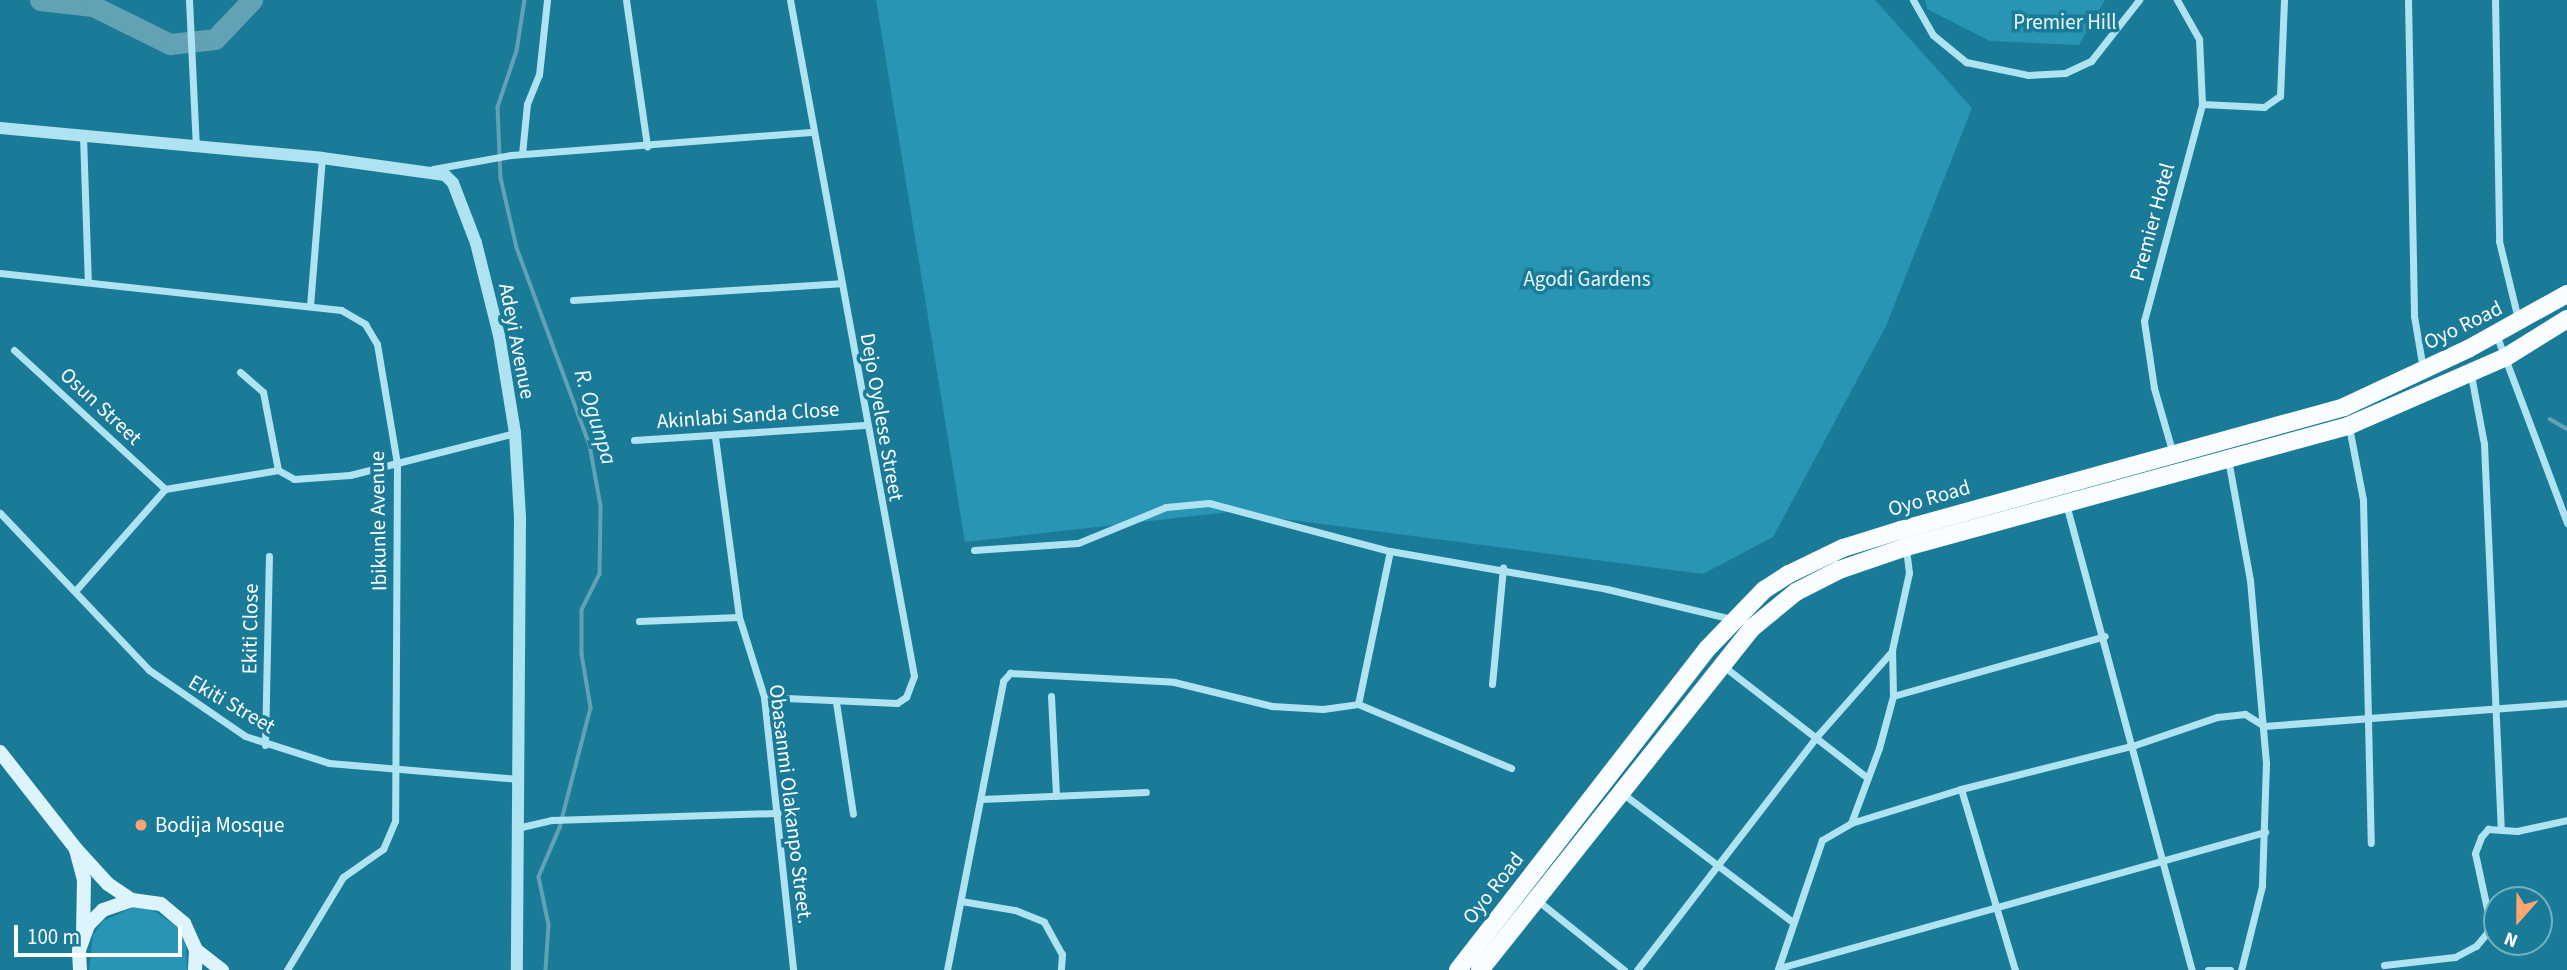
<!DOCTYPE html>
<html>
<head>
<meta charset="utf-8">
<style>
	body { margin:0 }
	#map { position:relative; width:2567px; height:970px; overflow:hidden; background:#1a7b99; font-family:"Source Sans 3",sans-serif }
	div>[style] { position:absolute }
	.green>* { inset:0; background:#2795b3 }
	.stream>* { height:3.5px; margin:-1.75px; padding:0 1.75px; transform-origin:1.75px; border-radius:1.75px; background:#63a1b4 }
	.river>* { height:21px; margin:-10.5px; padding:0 10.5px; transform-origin:10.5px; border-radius:10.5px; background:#63a1b4 }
	.minor>* { height:7px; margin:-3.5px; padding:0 3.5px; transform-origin:3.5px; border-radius:3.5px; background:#afe3f1 }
	.tertiary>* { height:12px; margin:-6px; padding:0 6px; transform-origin:6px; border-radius:6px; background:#afe3f1 }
	.secondary>* { height:14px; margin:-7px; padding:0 7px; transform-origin:7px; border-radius:7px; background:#ddf4fc }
	.primary>* { height:18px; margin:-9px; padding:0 9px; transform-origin:9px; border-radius:9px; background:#f9fdff }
	.dots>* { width:19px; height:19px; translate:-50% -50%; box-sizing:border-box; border:4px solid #1a7b99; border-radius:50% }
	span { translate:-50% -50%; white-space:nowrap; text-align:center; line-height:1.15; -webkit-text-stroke:7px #1a7b99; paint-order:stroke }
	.park-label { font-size:21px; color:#eafafe }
	.street-label { font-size:21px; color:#fff }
	.poi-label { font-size:21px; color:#fff }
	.left { translate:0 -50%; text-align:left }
	.water-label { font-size:23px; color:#eefafd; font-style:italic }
	.north { position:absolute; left:2483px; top:886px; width:70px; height:70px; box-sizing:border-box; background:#1a7b99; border:2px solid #76b0c2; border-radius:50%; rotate:201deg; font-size:19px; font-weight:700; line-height:28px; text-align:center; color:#fff }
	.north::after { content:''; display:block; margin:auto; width:24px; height:32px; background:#ffa56f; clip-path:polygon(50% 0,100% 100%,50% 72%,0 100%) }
	.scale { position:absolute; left:14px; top:925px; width:168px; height:32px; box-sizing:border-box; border:4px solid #fff; border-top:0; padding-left:9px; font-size:21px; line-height:24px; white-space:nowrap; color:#fff; -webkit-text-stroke:5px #1a7b99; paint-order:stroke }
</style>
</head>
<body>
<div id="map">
	<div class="green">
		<i style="clip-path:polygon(876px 0,1875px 0,1972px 108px,1886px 326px,1773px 537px,1703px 574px,1229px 512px,965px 542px)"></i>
		<i style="clip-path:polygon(1925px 0,2105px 0,2079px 45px,1990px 41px,1927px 9px)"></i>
		<i style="clip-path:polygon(134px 907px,151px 909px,179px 928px,186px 942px,187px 970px,89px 970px,93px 935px,103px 921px)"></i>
	</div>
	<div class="stream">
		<i style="left:525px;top:0;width:52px;rotate:98.9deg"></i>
		<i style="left:517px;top:51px;width:59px;rotate:108.7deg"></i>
		<i style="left:498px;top:107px;width:71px;rotate:87.6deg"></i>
		<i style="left:501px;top:178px;width:72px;rotate:77.1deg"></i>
		<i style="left:517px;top:248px;width:210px;rotate:69.7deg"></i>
		<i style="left:590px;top:445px;width:62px;rotate:79.8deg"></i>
		<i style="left:601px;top:506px;width:68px;rotate:90.8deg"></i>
		<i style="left:600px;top:574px;width:40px;rotate:116.6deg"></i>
		<i style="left:582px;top:610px;width:44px;rotate:90deg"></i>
		<i style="left:582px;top:654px;width:55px;rotate:80.5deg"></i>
		<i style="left:591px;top:708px;width:124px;rotate:104.5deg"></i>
		<i style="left:560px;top:828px;width:53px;rotate:113.2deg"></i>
		<i style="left:539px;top:877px;width:49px;rotate:78.2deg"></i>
		<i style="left:549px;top:925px;width:45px;rotate:93.8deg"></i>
		<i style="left:2550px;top:419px;width:20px;rotate:30deg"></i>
	</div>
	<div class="river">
		<i style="left:40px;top:0;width:53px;rotate:6.5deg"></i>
		<i style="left:93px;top:6px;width:86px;rotate:26.3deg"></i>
		<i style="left:170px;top:44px;width:45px;rotate:-6.3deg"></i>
		<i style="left:215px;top:39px;width:54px;rotate:-46.5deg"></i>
	</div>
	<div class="minor">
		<i style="left:189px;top:0;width:147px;rotate:87.3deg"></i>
		<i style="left:626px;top:0;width:148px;rotate:81.8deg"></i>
		<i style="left:1913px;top:0;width:40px;rotate:60.3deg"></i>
		<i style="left:1933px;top:35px;width:43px;rotate:39.3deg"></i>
		<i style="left:1966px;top:62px;width:63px;rotate:11.8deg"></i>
		<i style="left:2028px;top:75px;width:37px;rotate:-3deg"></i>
		<i style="left:2065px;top:73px;width:29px;rotate:-25deg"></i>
		<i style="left:2091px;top:61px;width:78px;rotate:-51.8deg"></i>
		<i style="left:2408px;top:0;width:316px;rotate:88.9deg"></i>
		<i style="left:2414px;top:316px;width:54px;rotate:80.4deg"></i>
		<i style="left:2495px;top:0;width:241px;rotate:89deg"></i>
		<i style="left:2499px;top:241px;width:80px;rotate:76.3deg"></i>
		<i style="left:2202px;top:104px;width:62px;rotate:2.8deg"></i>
		<i style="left:2264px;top:107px;width:19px;rotate:-35deg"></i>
		<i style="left:2280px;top:96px;width:96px;rotate:-87.6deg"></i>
		<i style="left:83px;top:135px;width:147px;rotate:88.1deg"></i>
		<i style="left:522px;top:154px;width:50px;rotate:-84.3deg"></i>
		<i style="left:527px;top:104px;width:31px;rotate:-68deg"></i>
		<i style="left:539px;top:75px;width:75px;rotate:-83.9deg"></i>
		<i style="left:433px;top:169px;width:79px;rotate:-10.2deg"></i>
		<i style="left:511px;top:155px;width:301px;rotate:-4.4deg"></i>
		<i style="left:0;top:273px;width:343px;rotate:6.2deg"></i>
		<i style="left:341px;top:310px;width:28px;rotate:30deg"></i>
		<i style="left:365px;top:324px;width:23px;rotate:59deg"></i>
		<i style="left:377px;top:344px;width:121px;rotate:80.5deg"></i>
		<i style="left:397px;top:463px;width:358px;rotate:90.3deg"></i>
		<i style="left:395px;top:821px;width:30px;rotate:113deg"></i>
		<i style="left:383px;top:849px;width:49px;rotate:145deg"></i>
		<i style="left:343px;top:877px;width:109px;rotate:121.1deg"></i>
		<i style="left:573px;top:300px;width:268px;rotate:-3.6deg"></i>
		<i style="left:310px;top:306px;width:148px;rotate:-85.4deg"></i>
		<i style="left:2496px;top:334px;width:202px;rotate:69.4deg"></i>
		<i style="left:14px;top:350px;width:205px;rotate:42.6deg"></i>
		<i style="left:240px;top:372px;width:30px;rotate:41deg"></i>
		<i style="left:263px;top:392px;width:79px;rotate:79.1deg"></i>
		<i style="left:2471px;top:375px;width:70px;rotate:79.3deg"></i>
		<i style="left:2484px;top:444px;width:383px;rotate:87.5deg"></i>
		<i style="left:2349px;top:427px;width:74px;rotate:79.1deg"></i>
		<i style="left:2363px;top:500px;width:343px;rotate:88.7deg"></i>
		<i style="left:715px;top:437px;width:182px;rotate:82.4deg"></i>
		<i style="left:739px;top:617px;width:84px;rotate:72.6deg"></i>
		<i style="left:764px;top:697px;width:275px;rotate:83.9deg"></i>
		<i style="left:634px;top:440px;width:231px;rotate:-3.7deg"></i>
		<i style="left:2173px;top:454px;width:69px;rotate:-106.1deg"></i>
		<i style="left:2154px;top:388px;width:68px;rotate:-98.5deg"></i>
		<i style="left:2144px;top:321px;width:225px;rotate:-75deg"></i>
		<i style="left:2202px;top:104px;width:65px;rotate:-92.6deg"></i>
		<i style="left:2199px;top:39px;width:45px;rotate:-119.4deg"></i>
		<i style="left:2228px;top:459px;width:123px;rotate:79.7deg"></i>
		<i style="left:2250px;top:580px;width:184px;rotate:85deg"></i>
		<i style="left:2266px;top:763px;width:123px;rotate:91.9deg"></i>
		<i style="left:2262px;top:886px;width:87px;rotate:104deg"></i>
		<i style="left:2066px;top:504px;width:483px;rotate:74.9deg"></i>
		<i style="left:0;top:513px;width:216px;rotate:46.5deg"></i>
		<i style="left:149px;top:670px;width:116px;rotate:34.5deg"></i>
		<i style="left:245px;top:736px;width:88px;rotate:17.8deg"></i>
		<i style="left:329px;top:763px;width:190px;rotate:4.8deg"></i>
		<i style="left:974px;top:550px;width:104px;rotate:-3.9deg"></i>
		<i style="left:1078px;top:543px;width:95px;rotate:-22.2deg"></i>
		<i style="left:1166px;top:507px;width:43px;rotate:-5.3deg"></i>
		<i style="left:1209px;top:503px;width:187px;rotate:14.9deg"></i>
		<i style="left:1390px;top:551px;width:220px;rotate:9.9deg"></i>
		<i style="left:1607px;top:589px;width:129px;rotate:13.5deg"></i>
		<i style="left:76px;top:590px;width:135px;rotate:-48.6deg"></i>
		<i style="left:165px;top:489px;width:115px;rotate:-9.5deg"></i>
		<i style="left:278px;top:470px;width:18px;rotate:29deg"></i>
		<i style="left:294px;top:479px;width:56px;rotate:-4.1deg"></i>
		<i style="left:350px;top:475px;width:170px;rotate:-14.3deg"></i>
		<i style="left:639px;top:621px;width:100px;rotate:-2.3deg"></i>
		<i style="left:1722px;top:665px;width:181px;rotate:37.8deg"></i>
		<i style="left:1492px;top:684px;width:117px;rotate:-84.6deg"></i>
		<i style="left:1051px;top:696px;width:100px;rotate:87.1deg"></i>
		<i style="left:1893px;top:696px;width:220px;rotate:-15.8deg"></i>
		<i style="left:764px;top:697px;width:133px;rotate:2.6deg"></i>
		<i style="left:897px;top:703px;width:11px;rotate:-34deg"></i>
		<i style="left:906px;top:697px;width:22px;rotate:-69deg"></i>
		<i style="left:914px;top:676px;width:687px;rotate:-100.39deg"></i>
		<i style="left:836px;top:702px;width:113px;rotate:81.4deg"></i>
		<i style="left:1358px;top:704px;width:156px;rotate:-78.2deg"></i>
		<i style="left:265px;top:745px;width:189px;rotate:-88.8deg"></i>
		<i style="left:1961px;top:789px;width:189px;rotate:73.4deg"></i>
		<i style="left:1622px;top:793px;width:212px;rotate:37.1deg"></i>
		<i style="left:981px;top:799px;width:165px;rotate:-2.4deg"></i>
		<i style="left:1851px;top:823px;width:115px;rotate:-17.2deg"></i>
		<i style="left:1961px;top:789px;width:179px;rotate:-14.2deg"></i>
		<i style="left:2135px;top:745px;width:87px;rotate:-18.9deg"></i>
		<i style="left:2217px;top:717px;width:28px;rotate:-6deg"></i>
		<i style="left:2245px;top:714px;width:22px;rotate:32deg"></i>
		<i style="left:2264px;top:726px;width:304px;rotate:-4.3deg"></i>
		<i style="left:517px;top:828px;width:36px;rotate:-13deg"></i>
		<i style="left:552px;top:820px;width:226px;rotate:-1.8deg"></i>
		<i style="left:1537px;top:900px;width:112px;rotate:38.8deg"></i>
		<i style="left:961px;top:901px;width:55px;rotate:9.5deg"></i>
		<i style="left:1015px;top:910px;width:31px;rotate:22deg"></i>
		<i style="left:1044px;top:922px;width:37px;rotate:61deg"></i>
		<i style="left:1062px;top:954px;width:16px;rotate:94deg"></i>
		<i style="left:2384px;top:965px;width:71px;rotate:-6.4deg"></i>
		<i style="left:2455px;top:957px;width:24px;rotate:-28deg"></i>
		<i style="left:2476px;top:946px;width:17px;rotate:-50deg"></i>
		<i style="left:2487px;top:933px;width:15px;rotate:-82deg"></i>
		<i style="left:2489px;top:918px;width:66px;rotate:-102.2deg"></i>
		<i style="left:2475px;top:853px;width:17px;rotate:-69deg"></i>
		<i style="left:2481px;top:837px;width:11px;rotate:-49deg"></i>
		<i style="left:2488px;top:829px;width:29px;rotate:4deg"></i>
		<i style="left:2517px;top:831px;width:51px;rotate:-12.4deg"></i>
		<i style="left:1779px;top:968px;width:505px;rotate:-15.63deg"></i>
		<i style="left:1778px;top:969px;width:136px;rotate:-71.2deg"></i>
		<i style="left:1822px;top:840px;width:34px;rotate:-30deg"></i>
		<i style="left:1851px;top:823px;width:80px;rotate:-69.5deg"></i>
		<i style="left:1879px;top:748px;width:54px;rotate:-74.9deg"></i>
		<i style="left:1893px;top:696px;width:46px;rotate:-91.2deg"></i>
		<i style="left:1892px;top:650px;width:79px;rotate:-77.6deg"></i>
		<i style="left:1909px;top:573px;width:25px;rotate:-97deg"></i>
		<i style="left:947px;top:970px;width:294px;rotate:-79deg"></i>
		<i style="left:1003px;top:681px;width:11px;rotate:-49deg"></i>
		<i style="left:1010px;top:673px;width:164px;rotate:3.1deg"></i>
		<i style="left:1174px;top:682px;width:101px;rotate:13.8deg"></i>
		<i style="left:1272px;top:706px;width:51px;rotate:3.4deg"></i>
		<i style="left:1323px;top:709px;width:35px;rotate:-8deg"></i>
		<i style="left:1358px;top:704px;width:166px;rotate:22.7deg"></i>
		<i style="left:1637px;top:970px;width:297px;rotate:-52.4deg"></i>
		<i style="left:1818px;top:735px;width:112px;rotate:-48.6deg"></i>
		<i style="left:2208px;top:970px;width:22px"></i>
	</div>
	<div class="tertiary">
		<i style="left:0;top:128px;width:323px;rotate:5.3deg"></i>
		<i style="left:322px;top:158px;width:124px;rotate:7.9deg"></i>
		<i style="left:445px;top:175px;width:11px;rotate:45deg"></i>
		<i style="left:453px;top:183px;width:64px;rotate:69deg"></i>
		<i style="left:476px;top:243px;width:95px;rotate:76deg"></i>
		<i style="left:499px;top:335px;width:99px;rotate:80.7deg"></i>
		<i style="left:515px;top:433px;width:84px;rotate:86.6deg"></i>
		<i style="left:520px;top:517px;width:453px;rotate:90.4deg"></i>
	</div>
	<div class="secondary">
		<i style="left:0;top:752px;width:123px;rotate:51.9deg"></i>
		<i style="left:76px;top:849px;width:47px;rotate:47.6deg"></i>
		<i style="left:108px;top:884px;width:29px;rotate:34deg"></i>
		<i style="left:76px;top:850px;width:30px;rotate:75deg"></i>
		<i style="left:84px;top:879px;width:55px;rotate:91deg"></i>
		<i style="left:196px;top:950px;width:33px;rotate:38deg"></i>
		<i style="left:80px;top:970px;width:20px;rotate:-93deg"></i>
		<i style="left:79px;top:950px;width:27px;rotate:-70deg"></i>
		<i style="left:88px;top:925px;width:21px;rotate:-45deg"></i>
		<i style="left:103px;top:910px;width:31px;rotate:-19deg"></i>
		<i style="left:132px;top:900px;width:29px;rotate:8deg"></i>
		<i style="left:161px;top:904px;width:30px;rotate:40deg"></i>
		<i style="left:184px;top:923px;width:30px;rotate:66deg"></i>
		<i style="left:196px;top:950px;width:20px;rotate:93deg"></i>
	</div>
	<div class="primary">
		<i style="left:1458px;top:970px;width:406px;rotate:-52.2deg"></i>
		<i style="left:1707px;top:649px;width:82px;rotate:-46deg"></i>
		<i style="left:1764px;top:590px;width:30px;rotate:-33deg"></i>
		<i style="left:1789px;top:574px;width:60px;rotate:-25.7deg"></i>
		<i style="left:1843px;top:548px;width:61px;rotate:-17.2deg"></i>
		<i style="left:1901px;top:530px;width:460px;rotate:-15.5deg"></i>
		<i style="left:2344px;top:407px;width:137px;rotate:-25.1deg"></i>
		<i style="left:2468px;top:349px;width:113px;rotate:-29.1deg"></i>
		<i style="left:1480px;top:970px;width:437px;rotate:-51.5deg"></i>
		<i style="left:1752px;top:628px;width:57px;rotate:-39.3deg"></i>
		<i style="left:1796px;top:592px;width:48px;rotate:-27.1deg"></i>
		<i style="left:1839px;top:570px;width:71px;rotate:-18.9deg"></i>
		<i style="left:1906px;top:547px;width:458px;rotate:-15.3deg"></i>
		<i style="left:2348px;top:426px;width:172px;rotate:-23.6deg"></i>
		<i style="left:2506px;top:357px;width:72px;rotate:-31.9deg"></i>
	</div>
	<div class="dots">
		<i style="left:141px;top:825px;background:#ffa56f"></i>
	</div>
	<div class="park-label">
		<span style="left:2065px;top:22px">Premier Hill</span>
		<span style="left:1587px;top:279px">Agodi Gardens</span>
	</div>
	<div class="street-label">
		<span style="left:2152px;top:222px;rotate:-75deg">Premier Hotel</span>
		<span style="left:2463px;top:325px;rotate:-26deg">Oyo Road</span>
		<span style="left:517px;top:341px;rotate:79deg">Adeyi Avenue</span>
		<span style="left:101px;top:406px;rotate:43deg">Osun Street</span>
		<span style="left:748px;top:415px;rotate:-4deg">Akinlabi Sanda Close</span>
		<span style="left:882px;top:417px;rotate:80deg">Dejo Oyelese Street</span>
		<span style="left:1929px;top:498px;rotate:-16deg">Oyo Road</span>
		<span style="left:378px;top:521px;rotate:-91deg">Ibikunle Avenue</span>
		<span style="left:250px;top:629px;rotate:-89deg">Ekiti Close</span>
		<span style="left:232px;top:704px;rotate:30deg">Ekiti Street</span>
		<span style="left:791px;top:804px;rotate:83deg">Obasanmi Olakanpo Street.</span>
		<span style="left:1493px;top:888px;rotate:-52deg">Oyo Road</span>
	</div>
	<div class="poi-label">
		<span class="left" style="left:155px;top:825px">Bodija Mosque</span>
	</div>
	<div class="water-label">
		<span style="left:595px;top:417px;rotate:73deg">R. Ogunpa</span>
	</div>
	<div class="north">N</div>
	<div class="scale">100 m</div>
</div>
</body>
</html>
